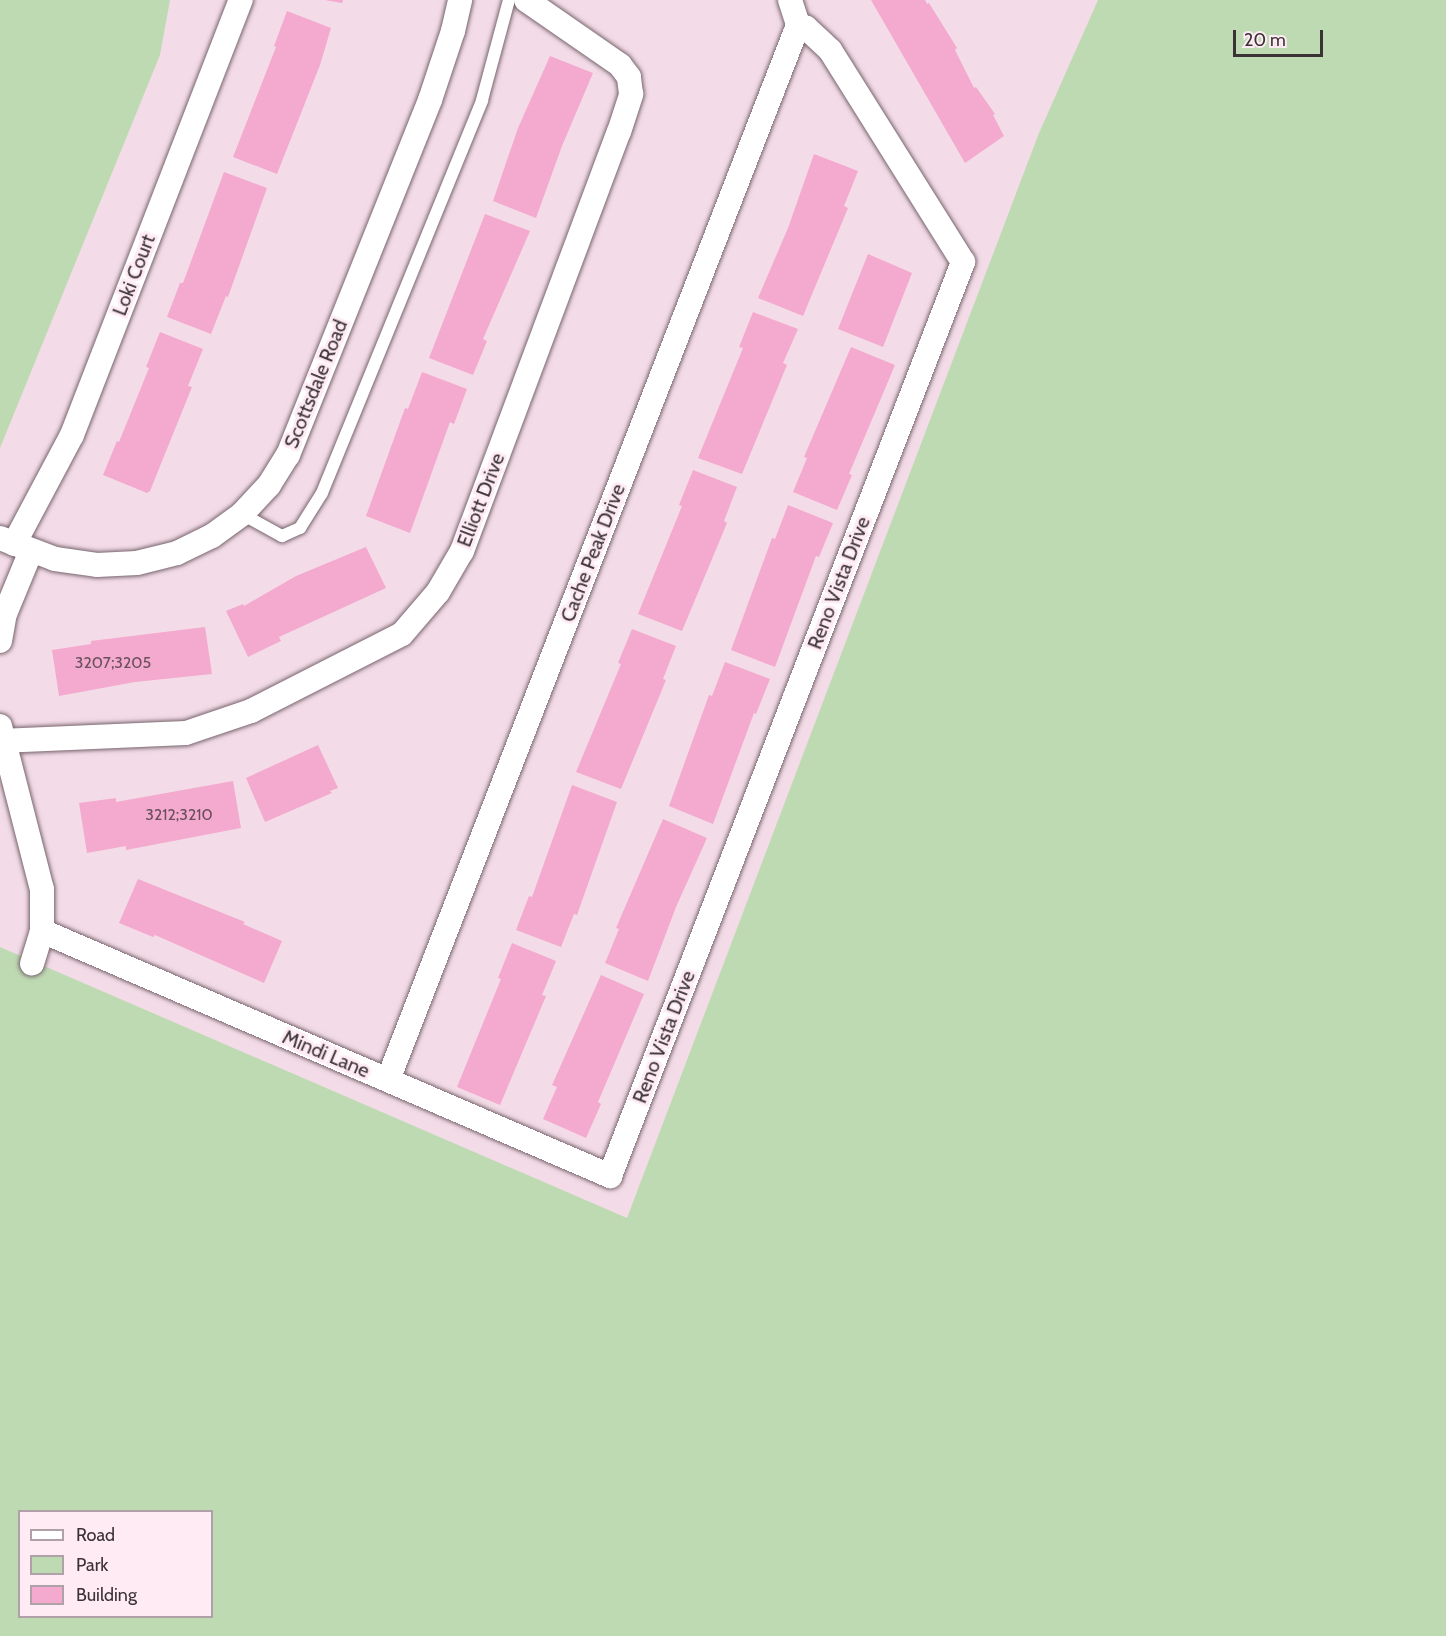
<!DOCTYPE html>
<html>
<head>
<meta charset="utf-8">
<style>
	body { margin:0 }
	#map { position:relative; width:1446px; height:1636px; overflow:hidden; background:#f3dce7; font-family:Cabin,sans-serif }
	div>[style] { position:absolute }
	.green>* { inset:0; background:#bedab3 }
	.building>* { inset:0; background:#f4a9cf }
	.roads { filter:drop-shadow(0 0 2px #78656e) drop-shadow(0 0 2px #78656e) }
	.lane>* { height:12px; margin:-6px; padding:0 6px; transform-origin:6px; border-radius:6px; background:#fff }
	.street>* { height:24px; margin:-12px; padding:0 12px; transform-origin:12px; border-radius:12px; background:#fff }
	span { translate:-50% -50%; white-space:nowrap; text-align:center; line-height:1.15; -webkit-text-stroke:6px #feebf4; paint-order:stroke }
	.number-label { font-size:16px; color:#69505c }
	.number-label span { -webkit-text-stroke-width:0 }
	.street-label { font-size:20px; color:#3b3236 }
	.legend { position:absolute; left:18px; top:1510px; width:195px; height:108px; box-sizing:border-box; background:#feebf4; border:2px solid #b0a1a8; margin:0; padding:8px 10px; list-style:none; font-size:18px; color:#3b3236 }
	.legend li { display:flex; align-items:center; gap:12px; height:30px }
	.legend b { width:30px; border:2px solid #b0a1a8 }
	.scale { position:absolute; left:1233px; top:30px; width:90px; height:27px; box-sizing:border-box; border:3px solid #3b3236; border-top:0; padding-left:8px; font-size:18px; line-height:21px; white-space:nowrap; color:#3b3236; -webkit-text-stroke:4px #feebf4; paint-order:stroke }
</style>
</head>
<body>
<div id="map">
	<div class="green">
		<i style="clip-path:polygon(0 0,170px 0,160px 55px,0 448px)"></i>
		<i style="clip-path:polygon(evenodd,1098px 0,1446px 0,1446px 1636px,0 1636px,0 947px,627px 1218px,1039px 133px,1098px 0,20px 1512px,212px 1512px,212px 1616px,20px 1616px,20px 1512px)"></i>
	</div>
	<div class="building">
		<i style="clip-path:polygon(325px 0,343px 0,342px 3px)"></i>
		<i style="clip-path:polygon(871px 0,925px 0,927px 4px,929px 3px,957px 48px,955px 50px,974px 88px,976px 87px,995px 114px,993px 115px,1004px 136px,965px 163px)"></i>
		<i style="clip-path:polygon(287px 11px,331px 28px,320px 65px,277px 174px,233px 157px,276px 47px,274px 46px)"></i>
		<i style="clip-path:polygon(550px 56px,593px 73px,562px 146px,536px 218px,493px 201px,518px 128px)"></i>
		<i style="clip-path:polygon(814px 154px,858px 171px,844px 206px,848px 208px,803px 316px,758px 298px,788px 228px)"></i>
		<i style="clip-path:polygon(224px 172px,267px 188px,228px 297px,226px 296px,211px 334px,167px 317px,180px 283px,183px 283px)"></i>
		<i style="clip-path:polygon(485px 214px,530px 231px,483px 339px,487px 341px,473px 375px,429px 358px)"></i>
		<i style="clip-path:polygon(868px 254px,912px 273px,883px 347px,838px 329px)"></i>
		<i style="clip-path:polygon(753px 312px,798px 329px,783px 363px,787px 365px,742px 474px,698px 458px,743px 348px,739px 347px)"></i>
		<i style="clip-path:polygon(160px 332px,203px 349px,188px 386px,192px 387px,150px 491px,147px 493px,103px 475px,117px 441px,119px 442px,149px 368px,146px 367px)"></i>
		<i style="clip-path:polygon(851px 347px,895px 365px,849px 474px,852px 475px,837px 510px,793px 492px,807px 458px,804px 457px)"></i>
		<i style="clip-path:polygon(422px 372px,467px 389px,454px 424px,450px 422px,410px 533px,366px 516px,405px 408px,408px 409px)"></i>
		<i style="clip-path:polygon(693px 470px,737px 487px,724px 521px,727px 523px,682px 631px,638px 614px,682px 506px,679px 505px)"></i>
		<i style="clip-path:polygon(788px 505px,833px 523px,819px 557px,816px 556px,775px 667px,731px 650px,772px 538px,775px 539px)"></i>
		<i style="clip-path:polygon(366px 547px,386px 588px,279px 637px,281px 641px,248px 657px,226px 611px,243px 604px,244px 606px,296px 576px)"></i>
		<i style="clip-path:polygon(205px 627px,212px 674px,135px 682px,59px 696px,52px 650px,91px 644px,91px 641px)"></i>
		<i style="clip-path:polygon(632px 629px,676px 646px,663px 679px,666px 680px,621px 789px,576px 772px,621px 664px,618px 663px)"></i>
		<i style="clip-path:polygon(725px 662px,770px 679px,756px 714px,754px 713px,713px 824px,669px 806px,709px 695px,712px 696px)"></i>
		<i style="clip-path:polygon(318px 745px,338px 788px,330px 791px,332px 793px,265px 822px,246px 778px)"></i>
		<i style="clip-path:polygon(233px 781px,241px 828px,126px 850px,126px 846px,87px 853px,79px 803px,116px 798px,116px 802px)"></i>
		<i style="clip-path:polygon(572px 785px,617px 802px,577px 915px,574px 914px,561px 947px,516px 930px,529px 896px,532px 897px)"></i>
		<i style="clip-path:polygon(663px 819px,707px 838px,676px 907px,648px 981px,605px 963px,619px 929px,616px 928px)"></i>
		<i style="clip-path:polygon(138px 879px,245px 922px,243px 924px,282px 941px,264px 983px,155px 935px,153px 937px,119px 923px)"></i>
		<i style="clip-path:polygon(512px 943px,556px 961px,542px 995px,546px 996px,500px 1105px,457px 1087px,501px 979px,498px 978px)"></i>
		<i style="clip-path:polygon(601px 975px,644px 994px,598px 1102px,601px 1104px,586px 1138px,543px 1119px,557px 1087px,552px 1085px)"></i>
	</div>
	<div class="roads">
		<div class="lane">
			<i style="left:242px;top:514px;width:46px;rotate:28.8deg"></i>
			<i style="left:282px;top:536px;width:20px;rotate:-24deg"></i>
			<i style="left:300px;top:528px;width:41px;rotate:-57.8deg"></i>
			<i style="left:322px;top:493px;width:424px;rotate:-67.8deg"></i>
			<i style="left:482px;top:100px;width:104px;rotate:-74.9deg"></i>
		</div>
		<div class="street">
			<i style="left:790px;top:0;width:26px;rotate:72deg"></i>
			<i style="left:0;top:538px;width:59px;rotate:20.9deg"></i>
			<i style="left:55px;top:559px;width:42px;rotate:8.1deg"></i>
			<i style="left:97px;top:565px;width:40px;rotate:-2.9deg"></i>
			<i style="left:137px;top:563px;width:41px;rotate:-14deg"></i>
			<i style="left:177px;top:553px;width:39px;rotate:-26deg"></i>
			<i style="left:212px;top:536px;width:37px;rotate:-36deg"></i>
			<i style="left:242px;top:514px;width:40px;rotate:-47deg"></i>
			<i style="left:269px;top:485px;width:36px;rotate:-58deg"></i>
			<i style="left:288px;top:455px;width:382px;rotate:-68.2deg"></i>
			<i style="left:430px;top:100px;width:73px;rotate:-71.6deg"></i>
			<i style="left:453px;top:31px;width:32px;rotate:-77deg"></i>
			<i style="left:14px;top:544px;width:123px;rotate:-62deg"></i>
			<i style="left:72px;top:435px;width:467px;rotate:-68.8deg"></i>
			<i style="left:0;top:641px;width:27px;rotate:-80deg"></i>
			<i style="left:5px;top:614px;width:68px;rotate:-67.6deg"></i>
			<i style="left:0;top:726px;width:168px;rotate:75.6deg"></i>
			<i style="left:42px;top:889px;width:42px;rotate:90deg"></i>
			<i style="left:42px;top:931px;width:34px;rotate:107deg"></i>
			<i style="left:0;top:741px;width:186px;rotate:-2.5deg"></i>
			<i style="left:186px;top:733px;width:69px;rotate:-18.7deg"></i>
			<i style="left:251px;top:711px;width:169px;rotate:-27deg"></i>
			<i style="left:402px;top:634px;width:55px;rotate:-49.4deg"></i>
			<i style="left:438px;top:592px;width:48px;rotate:-59.7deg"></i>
			<i style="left:462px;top:551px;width:447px;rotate:-69.5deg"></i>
			<i style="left:619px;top:132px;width:40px;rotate:-72deg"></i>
			<i style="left:631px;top:94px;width:17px;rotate:-97deg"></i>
			<i style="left:629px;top:77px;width:15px;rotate:-127deg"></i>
			<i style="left:620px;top:65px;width:114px;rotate:-145.3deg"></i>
			<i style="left:42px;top:931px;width:619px;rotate:23.33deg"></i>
			<i style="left:610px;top:1176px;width:980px;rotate:-68.88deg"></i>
			<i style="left:963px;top:262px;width:250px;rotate:-122.1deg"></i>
			<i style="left:830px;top:50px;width:33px;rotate:-137deg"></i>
			<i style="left:806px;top:28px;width:9px;rotate:-159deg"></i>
			<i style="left:388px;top:1080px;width:1132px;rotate:-68.76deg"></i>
		</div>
	</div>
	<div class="number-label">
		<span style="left:113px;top:663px">3207;3205</span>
		<span style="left:179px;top:815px">3212;3210</span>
	</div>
	<div class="street-label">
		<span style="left:134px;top:275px;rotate:-69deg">Loki Court</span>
		<span style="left:316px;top:384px;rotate:-68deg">Scottsdale Road</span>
		<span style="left:481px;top:500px;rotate:-69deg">Elliott Drive</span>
		<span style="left:593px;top:553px;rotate:-69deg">Cache Peak Drive</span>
		<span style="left:839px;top:583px;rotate:-69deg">Reno Vista Drive</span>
		<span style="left:664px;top:1037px;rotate:-69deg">Reno Vista Drive</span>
		<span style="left:326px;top:1054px;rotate:23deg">Mindi Lane</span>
	</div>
	<ul class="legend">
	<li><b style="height:8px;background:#fff"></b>Road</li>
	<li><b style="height:16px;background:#bedab3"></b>Park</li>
	<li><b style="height:16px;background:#f4a9cf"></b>Building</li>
	</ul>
	<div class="scale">20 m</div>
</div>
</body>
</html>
